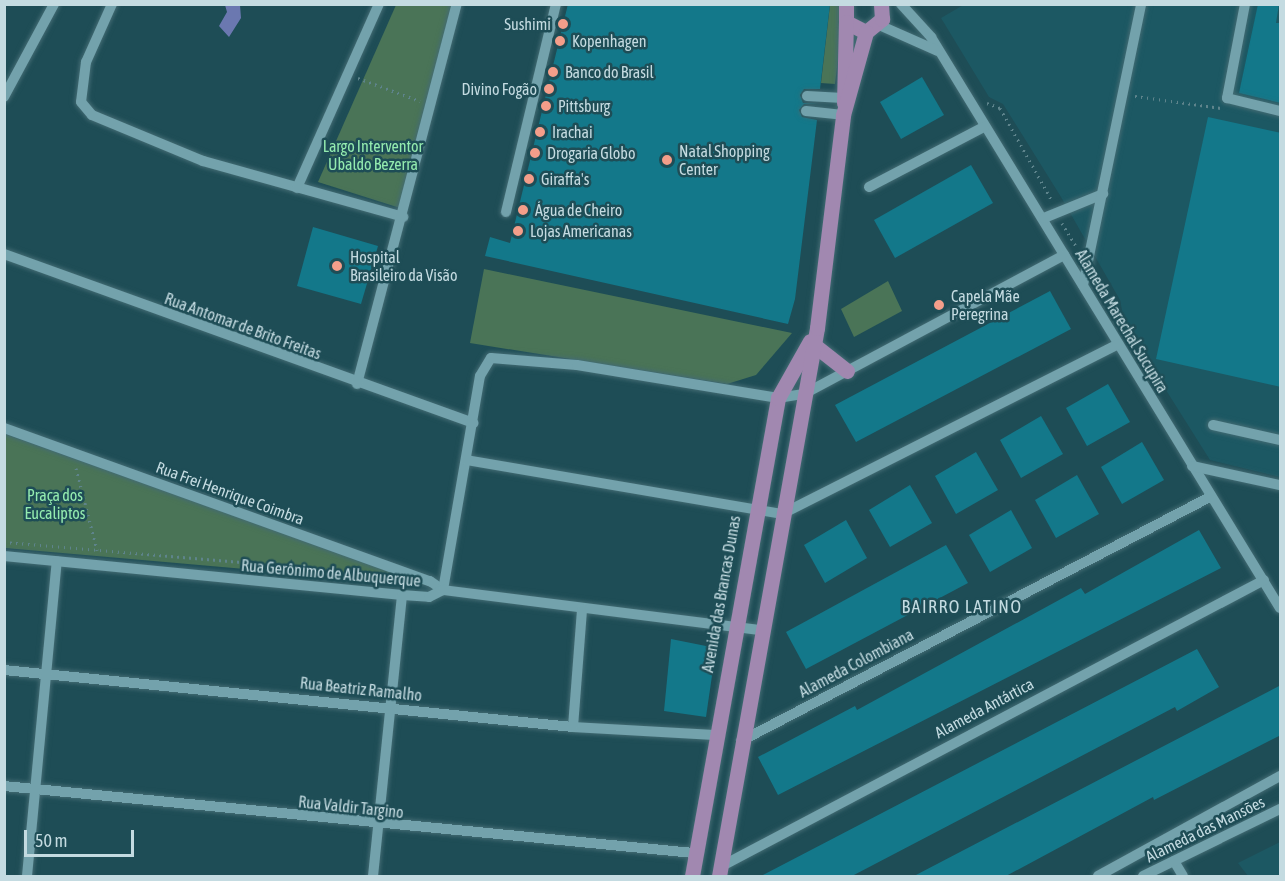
<!DOCTYPE html>
<html>
<head>
<meta charset="utf-8">
<style>
	body { margin:0 }
	#map { position:relative; width:1285px; height:881px; overflow:hidden; background:#1e4d56; font-family:"Asap Condensed",sans-serif }
	div>[style] { position:absolute }
	.built>* { inset:0; background:#1c5863 }
	.green>* { inset:0; background:#4a7457 }
	.water>* { inset:0; background:#6b78b0 }
	.building>* { inset:0; background:#13788a }
	.path>* { height:3px; margin-top:-1.5px; transform-origin:0; background:repeating-linear-gradient(90deg,#5e848c 0 1.5px,transparent 0 6px) }
	.roads { filter:drop-shadow(0 0 2px #436b73) drop-shadow(0 0 2px #436b73) }
	.minor>* { height:10px; margin:-5px; padding:0 5px; transform-origin:5px; border-radius:5px; background:#73a2ac }
	.major>* { height:15px; margin:-7.5px; padding:0 7.5px; transform-origin:7.5px; border-radius:7.5px; background:#a188b0 }
	.dots>* { width:16px; height:16px; translate:-50% -50%; box-sizing:border-box; border:3px solid #1e4d56; border-radius:50% }
	span { translate:-50% -50%; white-space:nowrap; text-align:center; line-height:1.15; -webkit-text-stroke:5px #1e4d56; paint-order:stroke }
	.poi-label { font-size:16px; color:#c4dbe1 }
	.right { translate:-100% -50%; text-align:right }
	.left { translate:0 -50%; text-align:left }
	.park-label { font-size:16px; color:#94ebaf }
	.street-label { font-size:16px; color:#c4dbe1 }
	.neighbourhood-label { font-size:18px; color:#c4dbe1; letter-spacing:1.5px }
	.frame { position:absolute; inset:0; border:6px solid #c4dbe1; pointer-events:none }
	.scale { position:absolute; left:24px; top:830px; width:110px; height:27px; box-sizing:border-box; border:3px solid #c4dbe1; border-top:0; padding-left:8px; font-size:18px; line-height:21px; white-space:nowrap; color:#c4dbe1; -webkit-text-stroke:4px #1e4d56; paint-order:stroke }
</style>
</head>
<body>
<div id="map">
	<div class="built">
		<i style="clip-path:polygon(965px 4px,1280px 5px,1280px 477px,1210px 460px,1125px 325px,1120px 300px,1061px 197px,1003px 104px,989px 97px,941px 18px)"></i>
		<i style="clip-path:polygon(1280px 842px,1280px 876px,1248px 876px,1238px 863px)"></i>
	</div>
	<div class="green">
		<i style="clip-path:polygon(396px 5px,452px 5px,400px 208px,318px 182px)"></i>
		<i style="clip-path:polygon(830px 5px,845px 5px,835px 84px,821px 83px)"></i>
		<i style="clip-path:polygon(484px 269px,792px 333px,756px 375px,727px 384px,470px 343px)"></i>
		<i style="clip-path:polygon(888px 281px,902px 311px,854px 337px,841px 309px)"></i>
		<i style="clip-path:polygon(5px 434px,429px 585px,5px 548px)"></i>
	</div>
	<div class="water">
		<i style="clip-path:polygon(225px 5px,240px 5px,241px 18px,229px 37px,219px 26px,227px 12px)"></i>
	</div>
	<div class="building">
		<i style="clip-path:polygon(568px 4px,830px 4px,820px 89px,804px 89px,800px 95px,803px 103px,818px 104px,804px 104px,799px 110px,802px 117px,817px 120px,795px 299px,788px 324px,485px 256px,490px 237px,510px 243px)"></i>
		<i style="clip-path:polygon(1258px 4px,1279px 4px,1276px 23px,1281px 23px,1281px 103px,1239px 93px)"></i>
		<i style="clip-path:polygon(922px 77px,944px 115px,901px 139px,880px 102px)"></i>
		<i style="clip-path:polygon(1208px 117px,1281px 133px,1281px 387px,1156px 359px)"></i>
		<i style="clip-path:polygon(971px 165px,993px 203px,895px 258px,874px 220px)"></i>
		<i style="clip-path:polygon(313px 227px,378px 246px,361px 304px,297px 286px)"></i>
		<i style="clip-path:polygon(1050px 291px,1071px 329px,856px 442px,835px 405px)"></i>
		<i style="clip-path:polygon(1108px 384px,1130px 422px,1087px 446px,1066px 408px)"></i>
		<i style="clip-path:polygon(1041px 416px,1063px 454px,1021px 478px,1000px 440px)"></i>
		<i style="clip-path:polygon(1142px 442px,1164px 480px,1122px 504px,1101px 467px)"></i>
		<i style="clip-path:polygon(976px 452px,998px 490px,956px 514px,935px 476px)"></i>
		<i style="clip-path:polygon(1077px 475px,1099px 514px,1056px 538px,1035px 500px)"></i>
		<i style="clip-path:polygon(910px 485px,932px 523px,890px 547px,869px 510px)"></i>
		<i style="clip-path:polygon(1011px 510px,1032px 548px,990px 572px,969px 535px)"></i>
		<i style="clip-path:polygon(846px 520px,867px 558px,825px 583px,804px 545px)"></i>
		<i style="clip-path:polygon(1199px 530px,1221px 568px,778px 795px,758px 757px,855px 706px,857px 710px,1081px 588px,1085px 594px)"></i>
		<i style="clip-path:polygon(946px 545px,968px 583px,806px 669px,786px 632px)"></i>
		<i style="clip-path:polygon(671px 639px,716px 648px,706px 717px,664px 711px)"></i>
		<i style="clip-path:polygon(1197px 649px,1219px 687px,1177px 711px,1175px 707px,852px 876px,761px 876px)"></i>
		<i style="clip-path:polygon(1281px 685px,1281px 735px,1269px 741px,1154px 800px,1153px 797px,1006px 876px,914px 876px)"></i>
	</div>
	<div class="path">
		<i style="left:358px;top:78px;width:66px;rotate:20.4deg"></i>
		<i style="left:1135px;top:96px;width:87px;rotate:7.9deg"></i>
		<i style="left:987px;top:103px;width:14px;rotate:21deg"></i>
		<i style="left:1000px;top:108px;width:104px;rotate:60.7deg"></i>
		<i style="left:1062px;top:223px;width:26px;rotate:59deg"></i>
		<i style="left:76px;top:468px;width:85px;rotate:75.6deg"></i>
		<i style="left:4px;top:542px;width:362px;rotate:4.8deg"></i>
	</div>
	<div class="roads">
		<div class="minor">
			<i style="left:112px;top:4px;width:64px;rotate:114.1deg"></i>
			<i style="left:86px;top:62px;width:40px;rotate:97.1deg"></i>
			<i style="left:81px;top:102px;width:17px;rotate:50deg"></i>
			<i style="left:92px;top:115px;width:120px;rotate:22.5deg"></i>
			<i style="left:203px;top:161px;width:208px;rotate:15.6deg"></i>
			<i style="left:901px;top:4px;width:45px;rotate:47.7deg"></i>
			<i style="left:931px;top:37px;width:669px;rotate:58.57deg"></i>
			<i style="left:1245px;top:4px;width:96px;rotate:100.8deg"></i>
			<i style="left:1227px;top:98px;width:55px;rotate:13.8deg"></i>
			<i style="left:879px;top:25px;width:64px;rotate:23.8deg"></i>
			<i style="left:807px;top:96px;width:36px;rotate:3deg"></i>
			<i style="left:4px;top:97px;width:106px;rotate:-61.7deg"></i>
			<i style="left:806px;top:111px;width:37px;rotate:6deg"></i>
			<i style="left:869px;top:187px;width:130px;rotate:-27.6deg"></i>
			<i style="left:297px;top:188px;width:201px;rotate:-66deg"></i>
			<i style="left:506px;top:212px;width:214px;rotate:-76.5deg"></i>
			<i style="left:1044px;top:218px;width:64px;rotate:-22.1deg"></i>
			<i style="left:4px;top:254px;width:499px;rotate:19.8deg"></i>
			<i style="left:1083px;top:285px;width:287px;rotate:-78.3deg"></i>
			<i style="left:357px;top:384px;width:393px;rotate:-75.3deg"></i>
			<i style="left:1213px;top:425px;width:69px;rotate:12.6deg"></i>
			<i style="left:4px;top:428px;width:453px;rotate:19.8deg"></i>
			<i style="left:430px;top:581px;width:16px;rotate:35deg"></i>
			<i style="left:443px;top:590px;width:217px;rotate:-80.2deg"></i>
			<i style="left:480px;top:376px;width:21px;rotate:-59deg"></i>
			<i style="left:491px;top:358px;width:86px;rotate:4.7deg"></i>
			<i style="left:577px;top:365px;width:204px;rotate:9.3deg"></i>
			<i style="left:778px;top:398px;width:26px;rotate:-9deg"></i>
			<i style="left:804px;top:394px;width:295px;rotate:-28.1deg"></i>
			<i style="left:466px;top:460px;width:321px;rotate:9.7deg"></i>
			<i style="left:782px;top:514px;width:377px;rotate:-26.8deg"></i>
			<i style="left:1192px;top:466px;width:90px;rotate:12.2deg"></i>
			<i style="left:4px;top:556px;width:400px;rotate:5.6deg"></i>
			<i style="left:402px;top:595px;width:27px;rotate:4deg"></i>
			<i style="left:429px;top:597px;width:16px;rotate:-27deg"></i>
			<i style="left:443px;top:590px;width:320px;rotate:7.2deg"></i>
			<i style="left:4px;top:670px;width:572px;rotate:5.72deg"></i>
			<i style="left:573px;top:727px;width:141px;rotate:3.2deg"></i>
			<i style="left:573px;top:727px;width:118px;rotate:-85.6deg"></i>
			<i style="left:741px;top:741px;width:529px;rotate:-27.49deg"></i>
			<i style="left:4px;top:786px;width:693px;rotate:5.55deg"></i>
			<i style="left:1174px;top:861px;width:17px;rotate:59deg"></i>
			<i style="left:720px;top:867px;width:615px;rotate:-27.81deg"></i>
			<i style="left:27px;top:876px;width:316px;rotate:-84.6deg"></i>
			<i style="left:373px;top:876px;width:282px;rotate:-84.1deg"></i>
			<i style="left:1098px;top:876px;width:208px;rotate:-28.8deg"></i>
			<i style="left:1143px;top:876px;width:153px;rotate:-26.1deg"></i>
		</div>
		<div class="major">
			<i style="left:846px;top:4px;width:18px;rotate:90deg"></i>
			<i style="left:846px;top:22px;width:22px;rotate:27deg"></i>
			<i style="left:866px;top:32px;width:21px;rotate:-39deg"></i>
			<i style="left:882px;top:19px;width:15px;rotate:-94deg"></i>
			<i style="left:844px;top:103px;width:81px;rotate:-88.6deg"></i>
			<i style="left:814px;top:345px;width:42px;rotate:38.2deg"></i>
			<i style="left:692px;top:876px;width:486px;rotate:-79.8deg"></i>
			<i style="left:778px;top:398px;width:65px;rotate:-60.7deg"></i>
			<i style="left:719px;top:876px;width:557px;rotate:-79.86deg"></i>
			<i style="left:817px;top:328px;width:215px;rotate:-83deg"></i>
			<i style="left:843px;top:115px;width:86px;rotate:-74.5deg"></i>
		</div>
	</div>
	<div class="dots">
		<i style="left:563px;top:24px;background:#f49e8a"></i>
		<i style="left:560px;top:41px;background:#f49e8a"></i>
		<i style="left:553px;top:72px;background:#f49e8a"></i>
		<i style="left:549px;top:89px;background:#f49e8a"></i>
		<i style="left:546px;top:106px;background:#f49e8a"></i>
		<i style="left:540px;top:132px;background:#f49e8a"></i>
		<i style="left:535px;top:153px;background:#f49e8a"></i>
		<i style="left:667px;top:160px;background:#f49e8a"></i>
		<i style="left:529px;top:179px;background:#f49e8a"></i>
		<i style="left:523px;top:210px;background:#f49e8a"></i>
		<i style="left:518px;top:231px;background:#f49e8a"></i>
		<i style="left:337px;top:266px;background:#f49e8a"></i>
		<i style="left:939px;top:305px;background:#f49e8a"></i>
	</div>
	<div class="poi-label">
		<span class="right" style="left:551px;top:24px">Sushimi</span>
		<span class="left" style="left:572px;top:41px">Kopenhagen</span>
		<span class="left" style="left:565px;top:72px">Banco do Brasil</span>
		<span class="right" style="left:537px;top:89px">Divino Fogão</span>
		<span class="left" style="left:558px;top:106px">Pittsburg</span>
		<span class="left" style="left:552px;top:132px">Irachai</span>
		<span class="left" style="left:679px;top:160px">Natal Shopping<br>Center</span>
		<span class="left" style="left:547px;top:153px">Drogaria Globo</span>
		<span class="left" style="left:541px;top:179px">Giraffa's</span>
		<span class="left" style="left:535px;top:210px">Água de Cheiro</span>
		<span class="left" style="left:530px;top:231px">Lojas Americanas</span>
		<span class="left" style="left:350px;top:266px">Hospital<br>Brasileiro da Visão</span>
		<span class="left" style="left:951px;top:305px">Capela Mãe<br>Peregrina</span>
	</div>
	<div class="park-label">
		<span style="left:373px;top:155px">Largo Interventor<br>Ubaldo Bezerra</span>
		<span style="left:55px;top:504px">Praça dos<br>Eucaliptos</span>
	</div>
	<div class="street-label">
		<span style="left:1122px;top:321px;rotate:59deg">Alameda Marechal Sucupira</span>
		<span style="left:243px;top:326px;rotate:20deg">Rua Antomar de Brito Freitas</span>
		<span style="left:230px;top:493px;rotate:20deg">Rua Frei Henrique Coimbra</span>
		<span style="left:331px;top:573px;rotate:5deg">Rua Gerônimo de Albuquerque</span>
		<span style="left:721px;top:594px;rotate:-80deg">Avenida das Brancas Dunas</span>
		<span style="left:856px;top:663px;rotate:-28deg">Alameda Colombiana</span>
		<span style="left:361px;top:689px;rotate:6deg">Rua Beatriz Ramalho</span>
		<span style="left:984px;top:708px;rotate:-28deg">Alameda Antártica</span>
		<span style="left:351px;top:807px;rotate:6deg">Rua Valdir Targino</span>
		<span style="left:1205px;top:829px;rotate:-26deg">Alameda das Mansões</span>
	</div>
	<div class="neighbourhood-label">
		<span style="left:962px;top:607px">BAIRRO LATINO</span>
	</div>
	<div class="frame"></div>
	<div class="scale">50 m</div>
</div>
</body>
</html>
